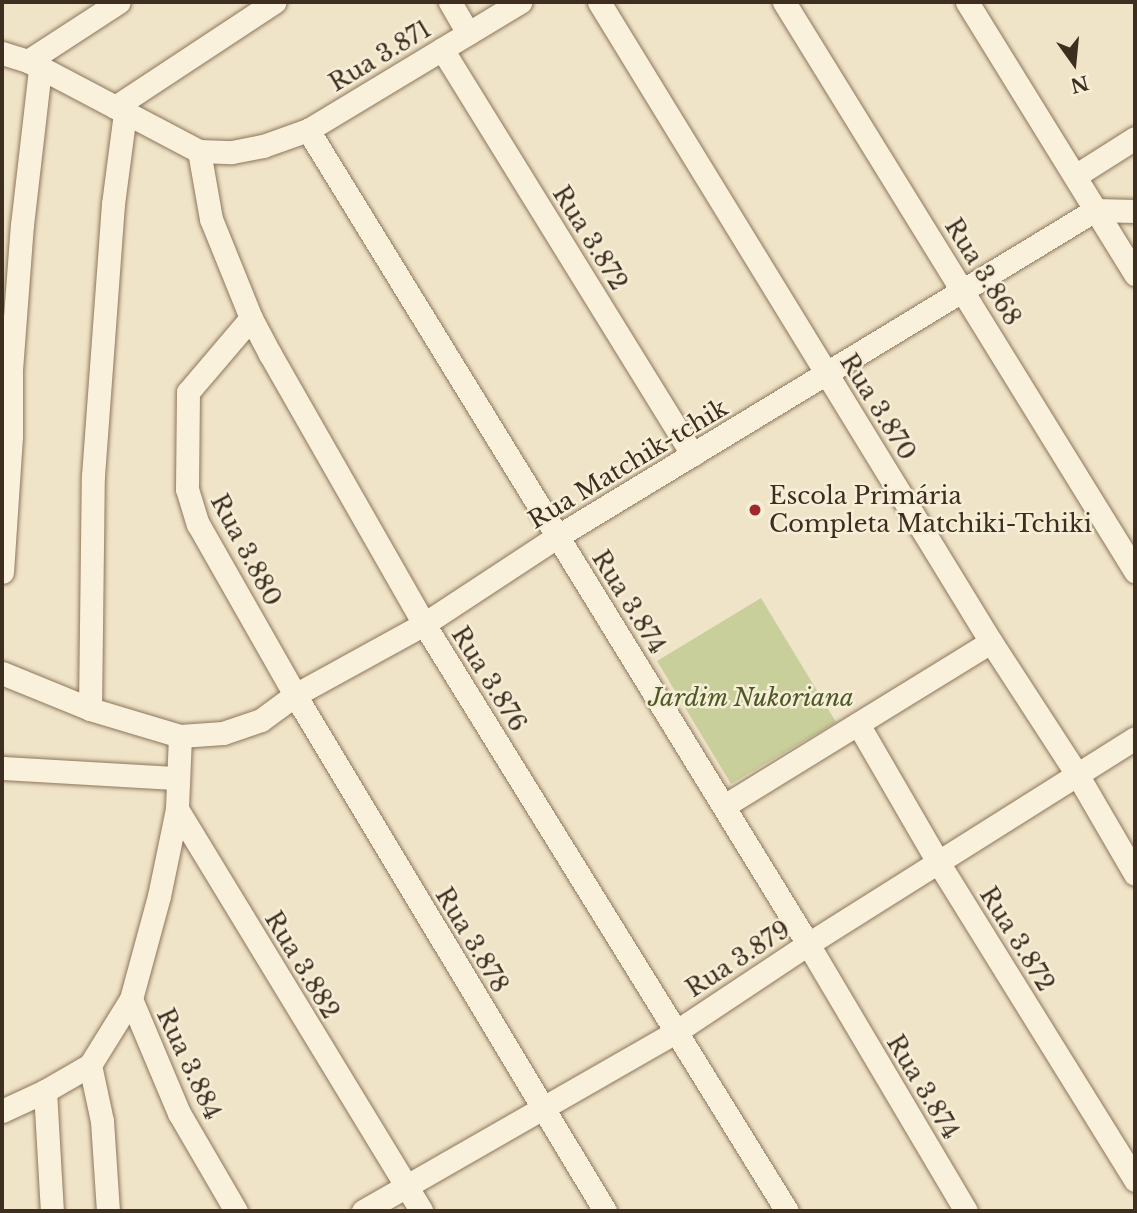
<!DOCTYPE html>
<html>
<head>
<meta charset="utf-8">
<style>
	body { margin:0 }
	#map { position:relative; width:1137px; height:1213px; overflow:hidden; background:#f0e4c8; font-family:"Libre Baskerville",serif }
	div>[style] { position:absolute }
	.green>* { inset:0; background:#c9cf9b }
	.roads { filter:drop-shadow(0 0 2px #8d765c) drop-shadow(0 0 2px #8d765c) }
	.minor>* { height:23px; margin:-11.5px; padding:0 11.5px; transform-origin:11.5px; border-radius:11.5px; background:#faf1dc }
	.dots>* { width:19px; height:19px; translate:-50% -50%; box-sizing:border-box; border:4px solid #f7eed8; border-radius:50% }
	span { translate:-50% -50%; white-space:nowrap; text-align:center; line-height:1.15; -webkit-text-stroke:5px #f7eed8; paint-order:stroke }
	.street-label { font-size:24px; color:#3d2e20 }
	.poi-label { font-size:24px; color:#3d2e20 }
	.left { translate:0 -50%; text-align:left }
	.park-label { font-size:24px; color:#4d5a26; font-style:italic }
	.frame { position:absolute; inset:0; border:4px solid #3d2e20; pointer-events:none }
	.north { position:absolute; left:1039px; top:28px; width:70px; height:70px; -webkit-text-stroke:5px #f7eed8; paint-order:stroke; rotate:165deg; font-size:19px; font-weight:700; line-height:28px; text-align:center; color:#3d2e20 }
	.north::after { content:''; display:block; margin:auto; width:24px; height:32px; background:#3d2e20; clip-path:polygon(50% 0,100% 100%,50% 72%,0 100%) }
</style>
</head>
<body>
<div id="map">
	<div class="green">
		<i style="clip-path:polygon(761px 598px,836px 722px,731px 784px,657px 661px)"></i>
	</div>
	<div class="roads">
		<div class="minor">
			<i style="left:450px;top:2px;width:36px;rotate:60deg"></i>
			<i style="left:599px;top:2px;width:751px;rotate:58.51deg"></i>
			<i style="left:991px;top:642px;width:160px;rotate:57deg"></i>
			<i style="left:1078px;top:776px;width:113px;rotate:59.8deg"></i>
			<i style="left:784px;top:2px;width:669px;rotate:58.33deg"></i>
			<i style="left:967px;top:2px;width:320px;rotate:58.3deg"></i>
			<i style="left:442px;top:49px;width:477px;rotate:58.3deg"></i>
			<i style="left:2px;top:53px;width:27px;rotate:17deg"></i>
			<i style="left:28px;top:61px;width:193px;rotate:27.8deg"></i>
			<i style="left:199px;top:151px;width:33px;rotate:2deg"></i>
			<i style="left:232px;top:152px;width:32px;rotate:-11deg"></i>
			<i style="left:263px;top:146px;width:48px;rotate:-19.6deg"></i>
			<i style="left:308px;top:130px;width:248px;rotate:-31.1deg"></i>
			<i style="left:28px;top:61px;width:108px;rotate:-33deg"></i>
			<i style="left:115px;top:107px;width:191px;rotate:-33.4deg"></i>
			<i style="left:308px;top:130px;width:955px;rotate:58.44deg"></i>
			<i style="left:808px;top:944px;width:310px;rotate:59.4deg"></i>
			<i style="left:199px;top:151px;width:69px;rotate:80deg"></i>
			<i style="left:211px;top:219px;width:107px;rotate:68deg"></i>
			<i style="left:251px;top:318px;width:41px;rotate:62.2deg"></i>
			<i style="left:270px;top:354px;width:311px;rotate:60.3deg"></i>
			<i style="left:424px;top:624px;width:690px;rotate:58.27deg"></i>
			<i style="left:1075px;top:176px;width:71px;rotate:-32.3deg"></i>
			<i style="left:1095px;top:210px;width:40px;rotate:1.4deg"></i>
			<i style="left:251px;top:318px;width:97px;rotate:130.4deg"></i>
			<i style="left:188px;top:392px;width:97px;rotate:90.6deg"></i>
			<i style="left:187px;top:489px;width:37px;rotate:73deg"></i>
			<i style="left:198px;top:524px;width:197px;rotate:60.4deg"></i>
			<i style="left:295px;top:695px;width:602px;rotate:59deg"></i>
			<i style="left:2px;top:572px;width:136px;rotate:-86.2deg"></i>
			<i style="left:11px;top:436px;width:66px;rotate:-90deg"></i>
			<i style="left:11px;top:370px;width:145px;rotate:-85.7deg"></i>
			<i style="left:22px;top:225px;width:156px;rotate:-83.4deg"></i>
			<i style="left:2px;top:673px;width:95px;rotate:22.2deg"></i>
			<i style="left:90px;top:709px;width:94px;rotate:16.7deg"></i>
			<i style="left:180px;top:736px;width:43px;rotate:-4deg"></i>
			<i style="left:223px;top:733px;width:40px;rotate:-18.9deg"></i>
			<i style="left:261px;top:720px;width:42px;rotate:-36.3deg"></i>
			<i style="left:295px;top:695px;width:147px;rotate:-28.8deg"></i>
			<i style="left:424px;top:624px;width:160px;rotate:-33.3deg"></i>
			<i style="left:558px;top:536px;width:628px;rotate:-31.26deg"></i>
			<i style="left:90px;top:709px;width:233px;rotate:-89.3deg"></i>
			<i style="left:93px;top:476px;width:273px;rotate:-85.8deg"></i>
			<i style="left:113px;top:204px;width:92px;rotate:-82.5deg"></i>
			<i style="left:858px;top:724px;width:160px;rotate:59.9deg"></i>
			<i style="left:938px;top:862px;width:374px;rotate:58.2deg"></i>
			<i style="left:180px;top:736px;width:73px;rotate:92.4deg"></i>
			<i style="left:177px;top:809px;width:470px;rotate:58.7deg"></i>
			<i style="left:2px;top:768px;width:174px;rotate:3.3deg"></i>
			<i style="left:724px;top:806px;width:313px;rotate:-31.6deg"></i>
			<i style="left:131px;top:999px;width:124px;rotate:67.2deg"></i>
			<i style="left:179px;top:1113px;width:113px;rotate:59.8deg"></i>
			<i style="left:90px;top:1065px;width:57px;rotate:77.9deg"></i>
			<i style="left:102px;top:1121px;width:90px;rotate:86.2deg"></i>
			<i style="left:45px;top:1091px;width:120px;rotate:86.7deg"></i>
			<i style="left:2px;top:1111px;width:47px;rotate:-24.9deg"></i>
			<i style="left:45px;top:1091px;width:52px;rotate:-30deg"></i>
			<i style="left:90px;top:1065px;width:78px;rotate:-58.2deg"></i>
			<i style="left:131px;top:999px;width:107px;rotate:-74.8deg"></i>
			<i style="left:159px;top:896px;width:89px;rotate:-78.3deg"></i>
			<i style="left:363px;top:1211px;width:362px;rotate:-29.8deg"></i>
			<i style="left:677px;top:1031px;width:157px;rotate:-33.6deg"></i>
			<i style="left:808px;top:944px;width:386px;rotate:-32.2deg"></i>
		</div>
	</div>
	<div class="dots">
		<i style="left:755px;top:510px;background:#9e2a2b"></i>
	</div>
	<div class="street-label">
		<span style="left:380px;top:56px;rotate:-31deg">Rua 3.871</span>
		<span style="left:590px;top:238px;rotate:58deg">Rua 3.872</span>
		<span style="left:983px;top:272px;rotate:58deg">Rua 3.868</span>
		<span style="left:878px;top:407px;rotate:58deg">Rua 3.870</span>
		<span style="left:628px;top:464px;rotate:-31deg">Rua Matchik-tchik</span>
		<span style="left:246px;top:550px;rotate:62deg">Rua 3.880</span>
		<span style="left:629px;top:602px;rotate:58deg">Rua 3.874</span>
		<span style="left:489px;top:679px;rotate:58deg">Rua 3.876</span>
		<span style="left:1017px;top:939px;rotate:58deg">Rua 3.872</span>
		<span style="left:472px;top:940px;rotate:59deg">Rua 3.878</span>
		<span style="left:738px;top:959px;rotate:-33deg">Rua 3.879</span>
		<span style="left:302px;top:965px;rotate:59deg">Rua 3.882</span>
		<span style="left:189px;top:1064px;rotate:65deg">Rua 3.884</span>
		<span style="left:923px;top:1087px;rotate:59deg">Rua 3.874</span>
	</div>
	<div class="poi-label">
		<span class="left" style="left:769px;top:510px">Escola Primária<br>Completa Matchiki-Tchiki</span>
	</div>
	<div class="park-label">
		<span style="left:751px;top:698px">Jardim Nukoriana</span>
	</div>
	<div class="frame"></div>
	<div class="north">N</div>
</div>
</body>
</html>
